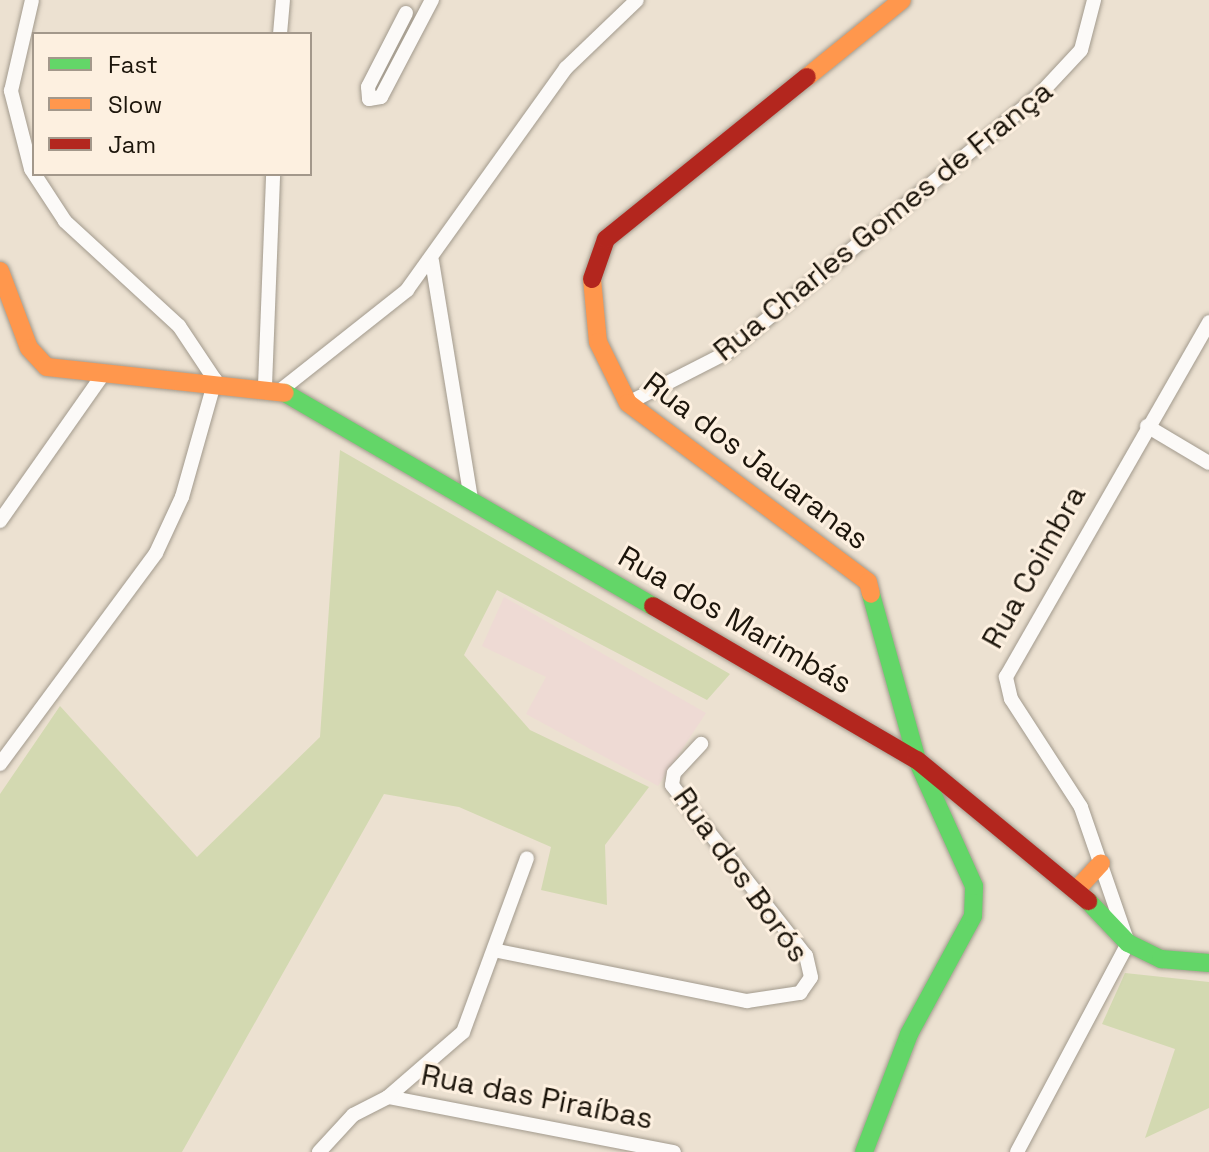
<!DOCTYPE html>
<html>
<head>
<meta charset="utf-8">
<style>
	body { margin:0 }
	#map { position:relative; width:1209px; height:1152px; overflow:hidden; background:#ece1d1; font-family:"Space Grotesk",sans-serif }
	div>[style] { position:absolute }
	.education>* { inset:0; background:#eedad4 }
	.green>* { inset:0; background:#d3d9b1 }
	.roads { filter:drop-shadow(0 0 2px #a29a8d) drop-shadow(0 0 2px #a29a8d) }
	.street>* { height:14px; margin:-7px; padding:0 7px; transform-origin:7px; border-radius:7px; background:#fcfaf8 }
	.fast>* { height:18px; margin:-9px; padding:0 9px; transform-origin:9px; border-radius:9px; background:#63d668 }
	.slow>* { height:18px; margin:-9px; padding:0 9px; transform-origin:9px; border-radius:9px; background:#ff974d }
	.jam>* { height:18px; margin:-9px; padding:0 9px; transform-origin:9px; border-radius:9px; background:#b3261e }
	span { translate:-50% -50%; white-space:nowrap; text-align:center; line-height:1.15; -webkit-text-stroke:6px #fdf0e0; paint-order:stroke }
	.street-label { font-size:30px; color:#1c150b }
	.legend { position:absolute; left:32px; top:32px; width:280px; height:144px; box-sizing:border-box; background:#fdf0e0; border:2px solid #a3988b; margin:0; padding:10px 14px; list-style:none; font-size:24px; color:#1c150b }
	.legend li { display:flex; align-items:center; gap:16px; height:40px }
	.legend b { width:40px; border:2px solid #a3988b }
</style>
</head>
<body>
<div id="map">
	<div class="education">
		<i style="clip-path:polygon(504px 597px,706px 713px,658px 786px,526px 714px,546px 677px,482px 646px)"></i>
	</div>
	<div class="green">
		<i style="clip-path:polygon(340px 450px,730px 674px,707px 700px,497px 590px,464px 655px,530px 730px,649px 787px,605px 845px,607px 905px,541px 890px,551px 847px,459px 807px,384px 794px,182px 1152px,0 1152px,0 794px,60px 706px,197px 857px,320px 737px)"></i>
		<i style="clip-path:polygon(1125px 973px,1209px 982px,1209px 1108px,1145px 1138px,1175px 1049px,1102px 1024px)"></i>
	</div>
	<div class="roads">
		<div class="street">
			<i style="left:406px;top:13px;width:83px;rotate:117.2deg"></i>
			<i style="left:368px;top:87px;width:12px;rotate:85deg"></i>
			<i style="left:369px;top:99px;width:12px;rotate:-9deg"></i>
			<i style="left:381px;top:97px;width:110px;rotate:-62.3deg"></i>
			<i style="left:280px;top:34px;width:34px;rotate:-85deg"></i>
			<i style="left:432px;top:261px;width:240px;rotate:80.7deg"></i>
			<i style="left:265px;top:386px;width:212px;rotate:-87.8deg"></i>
			<i style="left:281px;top:390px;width:161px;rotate:-38.4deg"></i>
			<i style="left:407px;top:290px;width:273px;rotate:-54.4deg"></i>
			<i style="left:566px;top:68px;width:98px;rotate:-43.8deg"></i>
			<i style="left:628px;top:403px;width:110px;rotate:-27deg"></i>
			<i style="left:726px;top:353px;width:407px;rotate:-39.5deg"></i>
			<i style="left:1040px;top:94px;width:60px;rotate:-47deg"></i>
			<i style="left:1081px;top:50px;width:52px;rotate:-75.4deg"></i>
			<i style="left:1147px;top:426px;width:72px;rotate:30.8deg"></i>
			<i style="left:0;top:521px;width:177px;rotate:-54.9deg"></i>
			<i style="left:0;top:764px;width:262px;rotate:-53.5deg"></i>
			<i style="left:156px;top:553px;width:62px;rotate:-65.1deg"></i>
			<i style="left:182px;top:497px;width:122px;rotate:-74.2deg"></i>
			<i style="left:215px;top:380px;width:65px;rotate:-123.7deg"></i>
			<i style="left:179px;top:326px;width:155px;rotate:-137.4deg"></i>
			<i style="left:65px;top:221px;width:62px;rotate:-123.2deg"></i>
			<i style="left:31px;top:169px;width:81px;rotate:-104.4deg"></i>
			<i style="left:11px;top:91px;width:93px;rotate:-77deg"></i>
			<i style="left:498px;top:951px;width:254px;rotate:11.4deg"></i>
			<i style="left:747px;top:1001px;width:54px;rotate:-8.6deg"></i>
			<i style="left:800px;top:993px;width:19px;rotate:-55deg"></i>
			<i style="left:811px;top:977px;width:22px;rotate:-103deg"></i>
			<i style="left:806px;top:956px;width:217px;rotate:-128.1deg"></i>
			<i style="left:672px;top:785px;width:12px;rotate:-81deg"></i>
			<i style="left:674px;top:773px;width:40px;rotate:-47deg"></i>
			<i style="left:388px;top:1097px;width:291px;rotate:10.9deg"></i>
			<i style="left:319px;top:1152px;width:50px;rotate:-47.4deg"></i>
			<i style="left:353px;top:1115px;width:39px;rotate:-27deg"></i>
			<i style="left:388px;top:1097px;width:99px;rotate:-40.9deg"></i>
			<i style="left:463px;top:1032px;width:185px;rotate:-69.8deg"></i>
			<i style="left:1017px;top:1152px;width:237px;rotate:-62deg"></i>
			<i style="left:1128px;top:943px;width:144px;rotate:-109.1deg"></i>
			<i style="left:1081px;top:807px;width:129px;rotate:-122.9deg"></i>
			<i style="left:1011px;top:699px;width:23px;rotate:-103deg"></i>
			<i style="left:1006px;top:677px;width:409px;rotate:-60.2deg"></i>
		</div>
		<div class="fast">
			<i style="left:285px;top:393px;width:425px;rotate:30.1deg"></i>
			<i style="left:1088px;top:901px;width:58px;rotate:46.4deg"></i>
			<i style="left:1128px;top:943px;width:37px;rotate:26deg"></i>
			<i style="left:1161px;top:959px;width:48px;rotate:4.8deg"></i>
			<i style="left:864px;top:1152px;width:126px;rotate:-69.1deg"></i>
			<i style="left:909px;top:1034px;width:134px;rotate:-61.5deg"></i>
			<i style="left:973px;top:916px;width:30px;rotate:-88deg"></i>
			<i style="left:974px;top:886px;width:138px;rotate:-114.3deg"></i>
			<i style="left:917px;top:760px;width:172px;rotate:-105.5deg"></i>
		</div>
		<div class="slow">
			<i style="left:807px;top:77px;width:122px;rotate:-39deg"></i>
			<i style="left:0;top:271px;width:82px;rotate:69.4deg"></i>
			<i style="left:29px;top:348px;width:26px;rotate:47deg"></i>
			<i style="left:47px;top:367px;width:239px;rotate:6.2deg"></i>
			<i style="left:592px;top:279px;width:63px;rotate:84.6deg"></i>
			<i style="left:598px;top:342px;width:68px;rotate:63.8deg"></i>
			<i style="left:628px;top:403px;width:299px;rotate:36.7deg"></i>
			<i style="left:868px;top:582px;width:12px;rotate:76deg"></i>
			<i style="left:1077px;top:889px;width:35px;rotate:-47deg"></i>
		</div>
		<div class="jam">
			<i style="left:592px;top:279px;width:42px;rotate:-70.7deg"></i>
			<i style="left:606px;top:239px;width:258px;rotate:-38.9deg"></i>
			<i style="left:653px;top:606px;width:306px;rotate:30.3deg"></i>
			<i style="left:917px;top:760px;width:222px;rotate:39.5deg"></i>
		</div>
	</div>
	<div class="street-label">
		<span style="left:883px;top:221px;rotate:-39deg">Rua Charles Gomes de França</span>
		<span style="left:756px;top:461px;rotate:37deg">Rua dos Jauaranas</span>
		<span style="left:1034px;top:567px;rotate:-61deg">Rua Coimbra</span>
		<span style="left:735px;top:620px;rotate:30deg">Rua dos Marimbás</span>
		<span style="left:741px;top:875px;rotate:54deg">Rua dos Borós</span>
		<span style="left:537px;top:1097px;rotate:11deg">Rua das Piraíbas</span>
	</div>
	<ul class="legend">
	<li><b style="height:10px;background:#63d668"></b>Fast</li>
	<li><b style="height:10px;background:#ff974d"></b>Slow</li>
	<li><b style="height:10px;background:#b3261e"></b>Jam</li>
	</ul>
</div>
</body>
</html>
